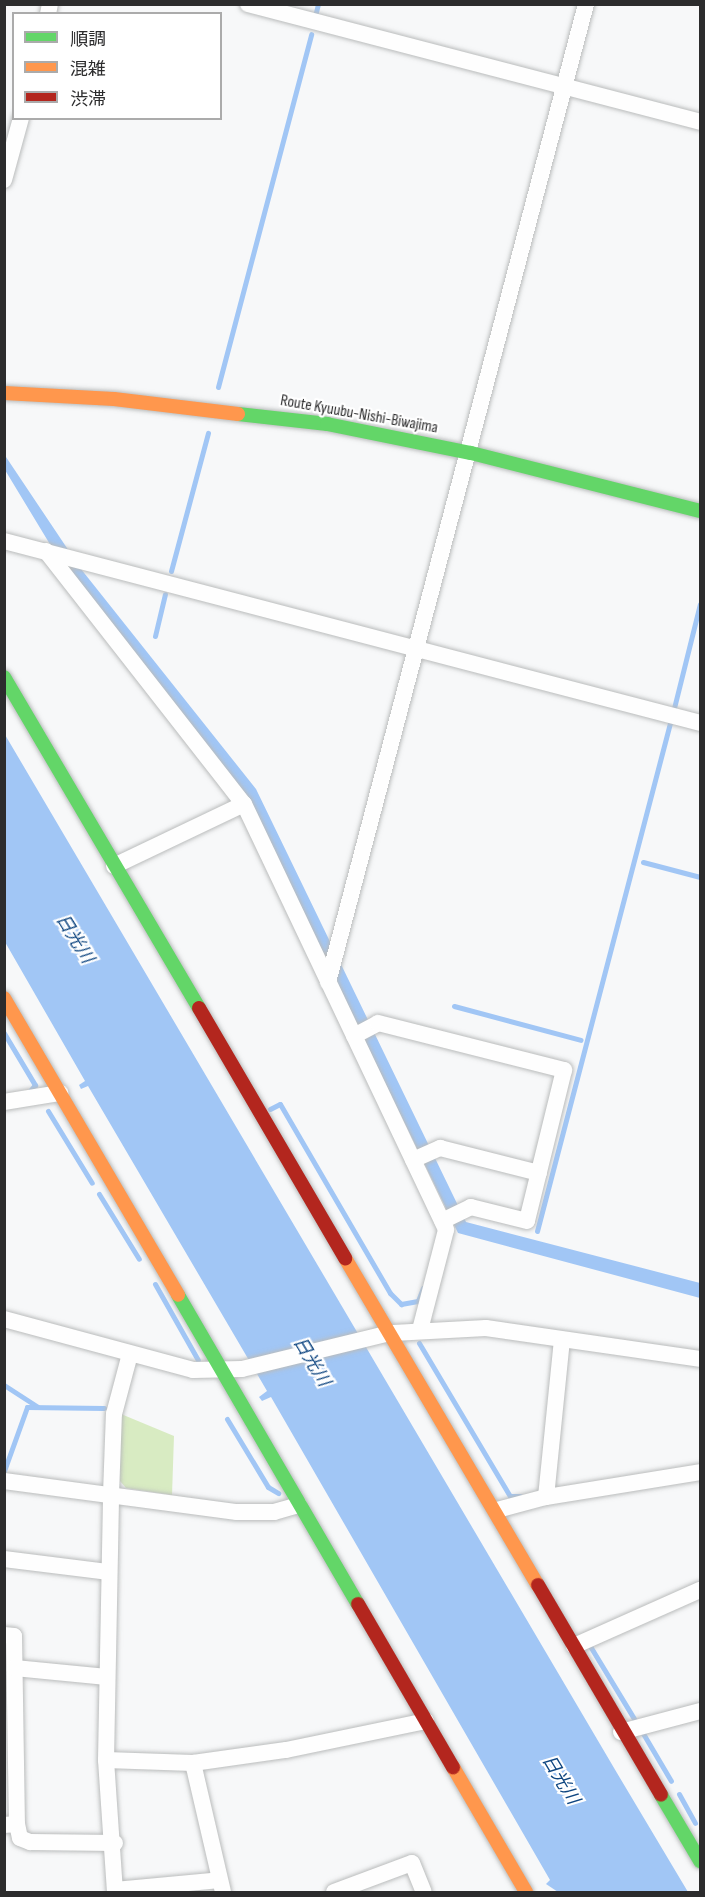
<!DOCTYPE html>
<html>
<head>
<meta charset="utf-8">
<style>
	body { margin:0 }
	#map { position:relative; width:705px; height:1897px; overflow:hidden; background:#f7f8f9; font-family:"Sofia Sans Condensed","Noto Sans JP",sans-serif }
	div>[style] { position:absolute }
	.green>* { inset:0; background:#d8ebc2 }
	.water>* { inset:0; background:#a1c6f5 }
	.stream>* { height:5px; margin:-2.5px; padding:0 2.5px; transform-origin:2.5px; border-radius:2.5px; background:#a1c6f5 }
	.roads { filter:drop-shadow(0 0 2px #babcbc) drop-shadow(0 0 2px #babcbc) }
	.street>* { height:16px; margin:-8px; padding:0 8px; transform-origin:8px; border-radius:8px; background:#fefefe }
	.fast>* { height:14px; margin:-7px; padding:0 7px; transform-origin:7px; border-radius:7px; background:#63d668 }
	.slow>* { height:14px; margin:-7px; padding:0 7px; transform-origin:7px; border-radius:7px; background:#ff974d }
	.jam>* { height:14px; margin:-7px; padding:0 7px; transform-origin:7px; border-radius:7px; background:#b3261e }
	span { translate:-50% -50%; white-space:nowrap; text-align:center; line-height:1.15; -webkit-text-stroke:4.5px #fff; paint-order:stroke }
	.street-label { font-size:16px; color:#2c2c2d }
	.water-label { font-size:18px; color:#0f4681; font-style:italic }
	.frame { position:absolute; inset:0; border:6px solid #2c2c2d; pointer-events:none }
	.legend { position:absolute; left:12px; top:12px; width:210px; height:108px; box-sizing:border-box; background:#fff; border:2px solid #ababab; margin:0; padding:8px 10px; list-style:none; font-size:18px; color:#2c2c2d }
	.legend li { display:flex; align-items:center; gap:12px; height:30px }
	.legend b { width:30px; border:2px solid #ababab }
</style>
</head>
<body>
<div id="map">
	<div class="green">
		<i style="clip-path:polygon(121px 1414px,174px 1436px,172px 1495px,126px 1488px,120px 1481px)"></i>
	</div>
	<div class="water">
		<i style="clip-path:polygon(4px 454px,81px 569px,256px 789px,466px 1222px,700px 1283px,700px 1298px,458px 1233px,247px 798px,51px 546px,5px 470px)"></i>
		<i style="clip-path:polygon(4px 733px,617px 1773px,688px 1892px,558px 1892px,546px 1884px,550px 1880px,271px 1397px,262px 1401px,259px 1397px,267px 1391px,88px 1086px,81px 1089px,79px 1085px,85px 1081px,5px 942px)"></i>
	</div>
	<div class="stream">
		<i style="left:316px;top:12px;width:8px;rotate:-76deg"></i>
		<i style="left:218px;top:387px;width:365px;rotate:-75.2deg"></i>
		<i style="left:171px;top:571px;width:143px;rotate:-75deg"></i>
		<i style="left:155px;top:636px;width:43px;rotate:-76.6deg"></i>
		<i style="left:674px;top:708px;width:107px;rotate:-76deg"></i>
		<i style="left:643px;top:862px;width:59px;rotate:14.7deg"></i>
		<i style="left:454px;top:1006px;width:131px;rotate:15deg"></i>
		<i style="left:4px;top:1033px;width:61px;rotate:59.2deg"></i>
		<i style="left:35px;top:1085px;width:11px;rotate:131deg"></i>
		<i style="left:270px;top:1109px;width:11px;rotate:-27deg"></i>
		<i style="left:280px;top:1104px;width:219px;rotate:59.8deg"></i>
		<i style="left:390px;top:1293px;width:16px;rotate:45deg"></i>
		<i style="left:401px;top:1304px;width:17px;rotate:-10deg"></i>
		<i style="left:418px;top:1301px;width:14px;rotate:-69deg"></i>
		<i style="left:48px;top:1111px;width:84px;rotate:58.6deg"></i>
		<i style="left:99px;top:1194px;width:76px;rotate:58.4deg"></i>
		<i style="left:537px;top:1231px;width:525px;rotate:-75.33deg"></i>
		<i style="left:155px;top:1284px;width:87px;rotate:60.5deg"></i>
		<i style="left:419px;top:1343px;width:178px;rotate:59.3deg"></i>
		<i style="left:510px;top:1496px;width:10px"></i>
		<i style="left:4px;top:1385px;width:40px;rotate:32.9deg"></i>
		<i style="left:227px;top:1419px;width:79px;rotate:58.9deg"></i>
		<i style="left:268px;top:1487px;width:12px;rotate:31deg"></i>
		<i style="left:4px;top:1471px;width:68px;rotate:-70.2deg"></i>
		<i style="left:27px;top:1407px;width:77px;rotate:0.7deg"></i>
		<i style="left:590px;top:1646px;width:89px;rotate:58.8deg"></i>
		<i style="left:641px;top:1730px;width:59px;rotate:59.5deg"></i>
		<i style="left:679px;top:1794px;width:33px;rotate:61deg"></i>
	</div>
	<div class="roads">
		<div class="street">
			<i style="left:248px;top:4px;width:467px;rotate:14.6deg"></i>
			<i style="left:48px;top:14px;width:10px;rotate:-79deg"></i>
			<i style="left:4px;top:180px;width:64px;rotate:-74.7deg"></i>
			<i style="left:4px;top:541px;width:719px;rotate:14.65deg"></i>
			<i style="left:46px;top:551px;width:321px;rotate:52deg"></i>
			<i style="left:114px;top:866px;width:144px;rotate:-25.5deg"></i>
			<i style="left:244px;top:804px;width:471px;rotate:64.6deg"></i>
			<i style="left:446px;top:1230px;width:103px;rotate:104.6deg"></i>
			<i style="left:328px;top:982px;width:1011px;rotate:-75.22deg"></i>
			<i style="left:354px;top:1036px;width:27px;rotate:-28deg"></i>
			<i style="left:378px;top:1023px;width:192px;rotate:14.2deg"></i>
			<i style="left:564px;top:1070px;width:155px;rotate:103.8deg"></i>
			<i style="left:527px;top:1221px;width:58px;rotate:-166deg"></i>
			<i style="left:471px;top:1207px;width:32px;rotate:154deg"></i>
			<i style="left:4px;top:1102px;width:57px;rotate:-9.1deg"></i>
			<i style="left:413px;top:1160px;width:30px;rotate:-24deg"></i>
			<i style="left:440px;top:1148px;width:102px;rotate:14.2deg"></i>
			<i style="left:4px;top:1319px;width:196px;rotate:15.1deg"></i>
			<i style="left:193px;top:1370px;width:49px;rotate:-1.2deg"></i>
			<i style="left:242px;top:1369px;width:148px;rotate:-13.7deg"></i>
			<i style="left:393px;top:1333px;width:93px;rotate:-3.1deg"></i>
			<i style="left:486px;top:1328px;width:216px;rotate:8.2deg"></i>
			<i style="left:4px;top:1481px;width:235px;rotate:7.6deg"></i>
			<i style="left:237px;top:1512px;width:37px"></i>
			<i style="left:274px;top:1512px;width:26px;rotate:-16deg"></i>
			<i style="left:546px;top:1497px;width:158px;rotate:-84.2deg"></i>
			<i style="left:497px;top:1510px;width:51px;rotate:-14.9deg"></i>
			<i style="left:546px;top:1497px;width:156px;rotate:-9.2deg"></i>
			<i style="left:4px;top:1559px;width:106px;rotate:7.1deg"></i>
			<i style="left:4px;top:1635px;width:10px;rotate:6deg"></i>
			<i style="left:14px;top:1636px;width:188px;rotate:89.1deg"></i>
			<i style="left:574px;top:1646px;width:138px;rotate:-24deg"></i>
			<i style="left:15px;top:1668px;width:92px;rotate:5.6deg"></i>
			<i style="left:621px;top:1732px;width:82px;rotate:-14.9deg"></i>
			<i style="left:106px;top:1760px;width:87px;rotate:2deg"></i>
			<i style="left:193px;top:1763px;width:94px;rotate:-8deg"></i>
			<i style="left:286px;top:1750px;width:143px;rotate:-11.7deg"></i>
			<i style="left:193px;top:1763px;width:132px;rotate:76.9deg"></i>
			<i style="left:4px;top:1825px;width:13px;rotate:-4deg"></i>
			<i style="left:17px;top:1824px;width:14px;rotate:78deg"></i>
			<i style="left:20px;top:1838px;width:11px;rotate:22deg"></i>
			<i style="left:30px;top:1842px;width:85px;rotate:0.7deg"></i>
			<i style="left:115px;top:1890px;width:105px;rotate:-5.4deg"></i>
			<i style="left:115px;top:1892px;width:132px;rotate:-93.9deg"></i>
			<i style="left:106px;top:1760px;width:266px;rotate:-88.9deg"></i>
			<i style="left:111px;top:1494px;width:80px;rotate:-87.9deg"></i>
			<i style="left:114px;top:1414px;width:62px;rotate:-75.1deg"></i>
			<i style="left:334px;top:1892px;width:83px;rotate:-20.4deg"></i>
			<i style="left:412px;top:1863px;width:31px;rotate:68deg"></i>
		</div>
		<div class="fast">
			<i style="left:238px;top:414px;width:90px;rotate:6.4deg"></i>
			<i style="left:327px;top:424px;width:147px;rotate:11.4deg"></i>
			<i style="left:471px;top:453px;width:236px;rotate:14.2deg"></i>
			<i style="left:4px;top:677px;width:384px;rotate:59.5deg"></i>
			<i style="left:178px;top:1295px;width:358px;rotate:59.8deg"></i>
			<i style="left:661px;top:1795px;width:77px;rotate:59.4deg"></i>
		</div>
		<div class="slow">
			<i style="left:4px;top:393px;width:110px;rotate:3.1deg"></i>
			<i style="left:114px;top:399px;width:125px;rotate:6.9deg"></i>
			<i style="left:4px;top:998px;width:344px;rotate:59.6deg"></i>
			<i style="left:345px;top:1258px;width:380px;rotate:59.5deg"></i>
			<i style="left:453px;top:1767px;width:145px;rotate:59.7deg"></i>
		</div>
		<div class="jam">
			<i style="left:199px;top:1008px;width:290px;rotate:59.7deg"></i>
			<i style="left:538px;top:1585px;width:243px;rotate:59.6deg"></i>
			<i style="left:358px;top:1604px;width:189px;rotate:59.8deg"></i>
		</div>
	</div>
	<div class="street-label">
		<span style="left:359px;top:415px;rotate:10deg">Route Kyuubu-Nishi-Biwajima</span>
	</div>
	<div class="water-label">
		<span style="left:74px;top:939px;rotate:58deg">日光川</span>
		<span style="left:311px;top:1362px;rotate:59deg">日光川</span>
		<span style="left:560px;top:1780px;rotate:59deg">日光川</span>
	</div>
	<div class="frame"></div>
	<ul class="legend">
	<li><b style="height:8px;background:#63d668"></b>順調</li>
	<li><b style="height:8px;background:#ff974d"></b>混雑</li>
	<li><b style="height:8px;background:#b3261e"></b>渋滞</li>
	</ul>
</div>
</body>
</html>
